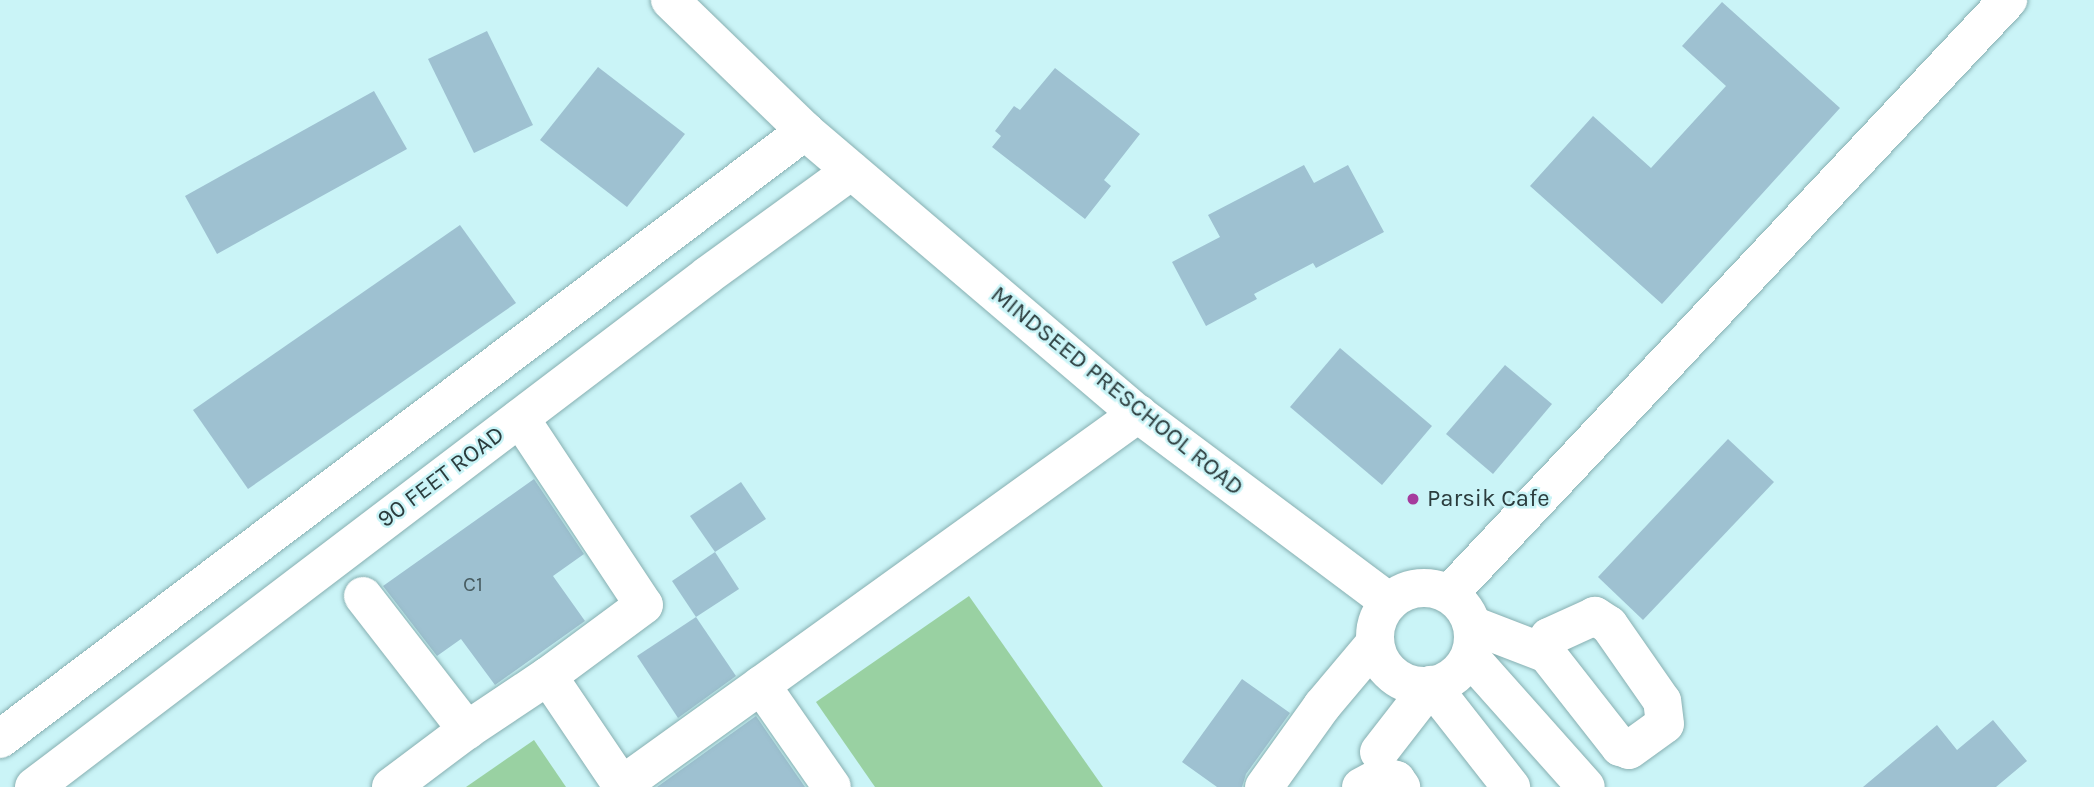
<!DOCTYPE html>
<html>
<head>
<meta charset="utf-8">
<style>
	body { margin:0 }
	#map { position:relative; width:2094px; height:787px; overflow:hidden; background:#caf4f7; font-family:Karla,sans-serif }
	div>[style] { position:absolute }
	.green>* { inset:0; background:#99d1a2 }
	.building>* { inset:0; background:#9ec1d1 }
	.roads { filter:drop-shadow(0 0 2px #87afb1) drop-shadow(0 0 2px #87afb1) }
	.street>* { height:38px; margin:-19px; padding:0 19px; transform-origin:19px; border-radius:19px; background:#fff }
	.street>.ring { margin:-19px; padding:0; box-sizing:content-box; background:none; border:38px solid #fff; border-radius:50% }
	.dots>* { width:19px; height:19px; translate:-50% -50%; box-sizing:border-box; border:4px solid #caf4f7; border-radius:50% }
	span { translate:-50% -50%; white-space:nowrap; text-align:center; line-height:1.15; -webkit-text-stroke:5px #caf4f7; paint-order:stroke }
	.number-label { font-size:21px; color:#485d62 }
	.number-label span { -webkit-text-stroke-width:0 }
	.street-label { font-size:24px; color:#2b3c3d }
	.poi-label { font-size:24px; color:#2b3c3d }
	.left { translate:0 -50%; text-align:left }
</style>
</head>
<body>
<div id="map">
	<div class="green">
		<i style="clip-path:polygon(969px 596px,1103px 787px,875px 787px,816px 702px)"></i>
		<i style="clip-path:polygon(534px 740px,566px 787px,466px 787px)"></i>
	</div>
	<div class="building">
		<i style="clip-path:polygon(1722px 2px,1840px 108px,1662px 304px,1530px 186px,1593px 116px,1651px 168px,1726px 86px,1682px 46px)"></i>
		<i style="clip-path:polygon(487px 31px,533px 125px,474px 153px,428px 59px)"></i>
		<i style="clip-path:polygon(598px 67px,685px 134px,627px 207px,540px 140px)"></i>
		<i style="clip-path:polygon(1055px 68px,1140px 134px,1104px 180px,1111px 186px,1085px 219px,992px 147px,1001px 136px,995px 131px,1014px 106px,1020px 110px)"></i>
		<i style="clip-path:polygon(374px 91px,407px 149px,217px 254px,185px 196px)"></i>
		<i style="clip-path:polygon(1304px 165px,1314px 183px,1348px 165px,1384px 232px,1316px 268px,1313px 263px,1254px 294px,1257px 299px,1206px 326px,1172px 262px,1220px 237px,1208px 215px)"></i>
		<i style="clip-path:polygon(460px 225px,516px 303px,248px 489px,193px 410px)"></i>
		<i style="clip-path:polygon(1340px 348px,1432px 426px,1382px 485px,1290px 407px)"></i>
		<i style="clip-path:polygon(1505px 365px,1552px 404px,1493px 474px,1446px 434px)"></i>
		<i style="clip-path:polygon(1728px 439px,1774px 482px,1643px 620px,1598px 577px)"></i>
		<i style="clip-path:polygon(534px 479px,584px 554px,553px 576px,585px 621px,495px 685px,461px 639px,437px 656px,383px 586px)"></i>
		<i style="clip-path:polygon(741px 482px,766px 519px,715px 552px,690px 516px)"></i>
		<i style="clip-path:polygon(715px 552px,739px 589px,696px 617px,672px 581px)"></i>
		<i style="clip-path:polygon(696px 617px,736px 676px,678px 718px,637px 656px)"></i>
		<i style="clip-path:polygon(1242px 679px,1290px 713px,1246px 774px,1242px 787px,1217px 787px,1182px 762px)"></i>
		<i style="clip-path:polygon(756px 716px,805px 787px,657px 787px)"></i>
		<i style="clip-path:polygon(1993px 720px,2027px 761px,1996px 787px,1863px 787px,1937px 725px,1957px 750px)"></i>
	</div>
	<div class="roads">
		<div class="street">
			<i style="left:670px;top:0;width:188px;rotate:44.1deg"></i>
			<i style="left:805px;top:131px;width:437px;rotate:40.4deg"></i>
			<i style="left:1138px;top:414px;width:314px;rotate:36.8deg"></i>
			<i style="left:520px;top:418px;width:224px;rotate:56.5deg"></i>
			<i style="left:644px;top:605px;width:119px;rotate:143.5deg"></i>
			<i class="ring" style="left:1375px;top:588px;width:60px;height:60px"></i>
			<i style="left:1449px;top:594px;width:816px;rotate:-46.74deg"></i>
			<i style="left:363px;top:596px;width:170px;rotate:52.2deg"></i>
			<i style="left:1472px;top:625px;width:80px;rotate:21.1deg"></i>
			<i style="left:1547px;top:654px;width:118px;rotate:51.9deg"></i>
			<i style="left:1620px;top:747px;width:9px;rotate:18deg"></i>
			<i style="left:1629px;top:750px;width:44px;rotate:-35.8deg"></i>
			<i style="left:1665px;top:724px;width:23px;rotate:-97deg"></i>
			<i style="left:1662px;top:701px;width:93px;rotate:-124.9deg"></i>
			<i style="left:1609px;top:625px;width:17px;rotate:-147deg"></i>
			<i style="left:1595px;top:616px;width:51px;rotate:155.5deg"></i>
			<i style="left:1549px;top:637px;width:17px;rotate:97deg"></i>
			<i style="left:1470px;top:657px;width:174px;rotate:48.3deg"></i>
			<i style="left:761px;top:685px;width:124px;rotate:55.2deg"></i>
			<i style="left:0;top:739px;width:1009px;rotate:-37.06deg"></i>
			<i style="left:1379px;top:752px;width:85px;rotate:-52.2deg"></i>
			<i style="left:1431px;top:685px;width:130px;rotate:51.9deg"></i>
			<i style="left:622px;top:785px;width:636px;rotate:-35.72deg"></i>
			<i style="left:34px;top:787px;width:846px;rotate:-37.22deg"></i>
			<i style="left:708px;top:275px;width:177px;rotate:-36deg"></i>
			<i style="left:391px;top:787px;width:95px;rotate:-36.9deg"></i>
			<i style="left:467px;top:730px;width:97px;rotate:-33.7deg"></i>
			<i style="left:548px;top:676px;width:134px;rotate:56deg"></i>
			<i style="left:1264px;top:787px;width:100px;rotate:-54.4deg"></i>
			<i style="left:1322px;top:706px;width:82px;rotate:-49.9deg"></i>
			<i style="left:1361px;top:787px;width:24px;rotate:-28deg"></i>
			<i style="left:1382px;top:776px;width:15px;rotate:16deg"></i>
			<i style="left:1396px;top:780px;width:9px;rotate:54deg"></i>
		</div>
	</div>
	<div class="dots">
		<i style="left:1413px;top:499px;background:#a53b9d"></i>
	</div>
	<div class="number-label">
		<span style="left:473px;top:584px">C1</span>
	</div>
	<div class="street-label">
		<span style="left:1117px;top:391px;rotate:39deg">MINDSEED PRESCHOOL ROAD</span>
		<span style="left:441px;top:477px;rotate:-37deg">90 FEET ROAD</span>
	</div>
	<div class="poi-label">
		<span class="left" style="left:1427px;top:499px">Parsik Cafe</span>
	</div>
</div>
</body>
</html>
